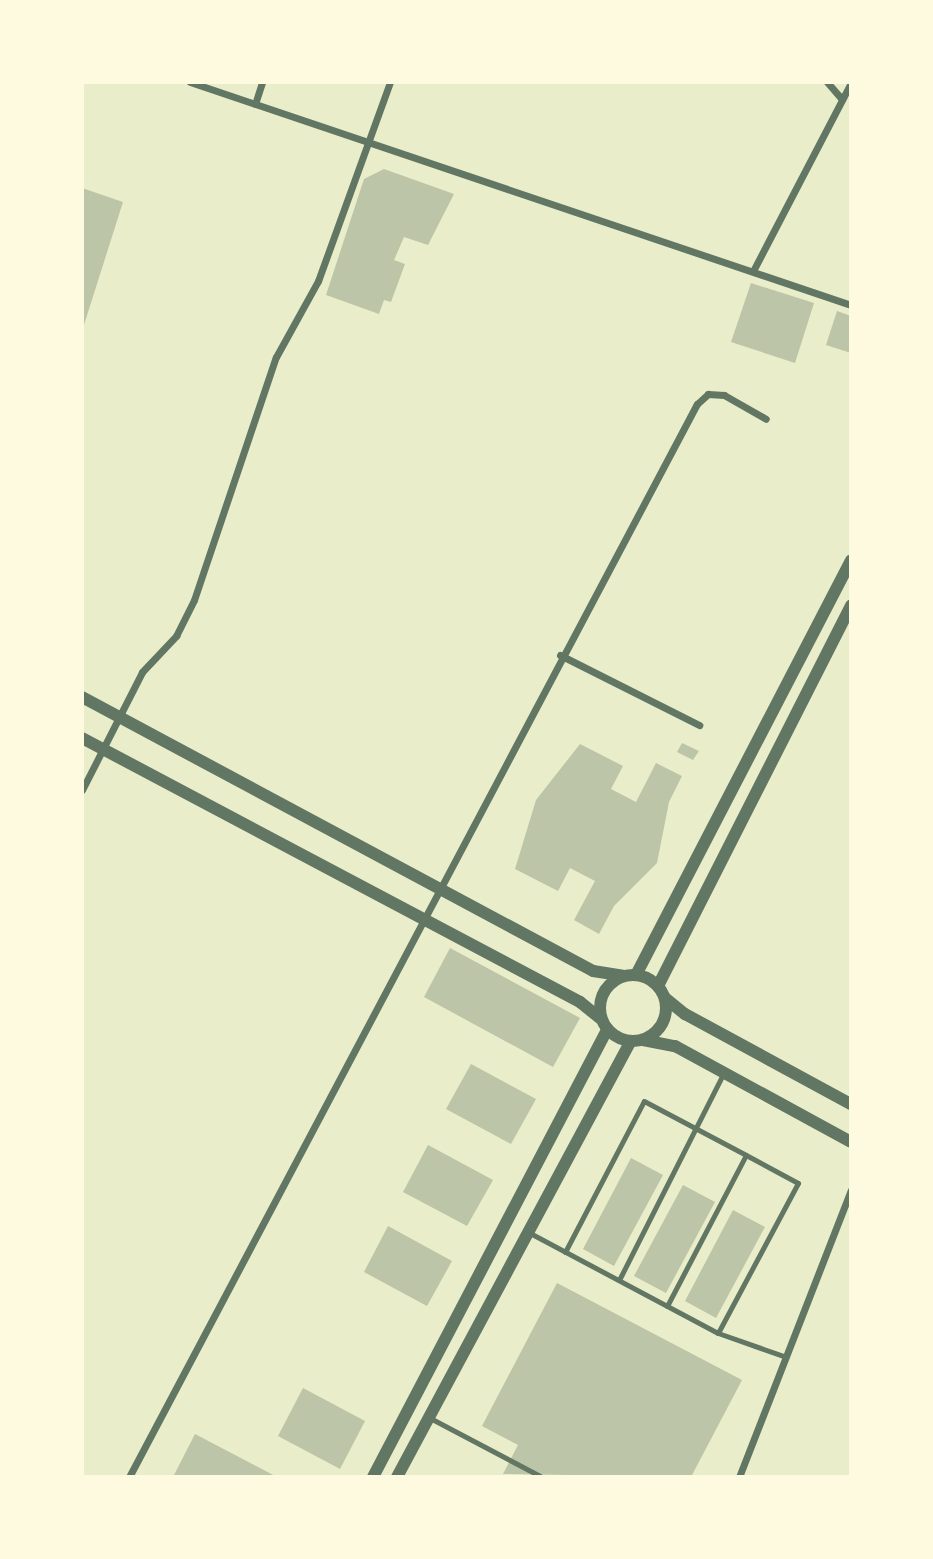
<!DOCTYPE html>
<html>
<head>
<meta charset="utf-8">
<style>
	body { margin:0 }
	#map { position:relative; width:933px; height:1559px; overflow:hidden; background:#e9edc9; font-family:"Varela Round",sans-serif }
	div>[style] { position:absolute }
	.building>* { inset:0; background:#bcc5a7 }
	.service>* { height:5px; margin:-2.5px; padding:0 2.5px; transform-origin:2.5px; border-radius:2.5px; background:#617663 }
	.minor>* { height:7px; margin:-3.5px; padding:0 3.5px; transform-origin:3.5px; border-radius:3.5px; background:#617663 }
	.tertiary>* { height:12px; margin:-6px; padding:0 6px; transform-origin:6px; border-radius:6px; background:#617663 }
	.tertiary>.ring { margin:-6px; padding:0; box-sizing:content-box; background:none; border:12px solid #617663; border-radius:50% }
	span { translate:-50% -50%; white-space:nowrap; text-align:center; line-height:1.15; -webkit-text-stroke:7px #fefae0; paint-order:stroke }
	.frame { position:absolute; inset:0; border:84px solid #fefae0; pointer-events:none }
</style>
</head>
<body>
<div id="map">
	<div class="building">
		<i style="clip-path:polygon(384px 169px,454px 194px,428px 245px,404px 237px,394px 260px,405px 264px,391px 302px,384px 300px,379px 314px,326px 295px,364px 179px)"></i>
		<i style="clip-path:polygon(82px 188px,123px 202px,83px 328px,82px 328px)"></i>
		<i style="clip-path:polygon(751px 283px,814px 303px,795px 363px,731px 342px)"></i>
		<i style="clip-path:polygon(837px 311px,851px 316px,851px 353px,826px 345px)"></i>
		<i style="clip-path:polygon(682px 743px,699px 751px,693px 760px,677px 752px)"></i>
		<i style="clip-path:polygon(580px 744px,623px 766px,611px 789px,636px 802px,656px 763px,682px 776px,669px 802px,657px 863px,614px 906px,599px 934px,574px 920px,595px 881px,570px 868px,558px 891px,515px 869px,536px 800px)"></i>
		<i style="clip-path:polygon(450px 948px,580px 1018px,553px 1067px,424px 997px)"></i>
		<i style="clip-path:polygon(471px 1064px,536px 1099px,511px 1144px,446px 1109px)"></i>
		<i style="clip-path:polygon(428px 1145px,493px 1180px,467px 1226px,403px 1192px)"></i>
		<i style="clip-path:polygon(631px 1158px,663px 1175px,614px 1266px,583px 1249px)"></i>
		<i style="clip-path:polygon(683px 1185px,715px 1202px,666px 1293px,634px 1276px)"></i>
		<i style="clip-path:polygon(733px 1210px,765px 1227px,716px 1318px,685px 1301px)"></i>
		<i style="clip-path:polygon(388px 1226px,452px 1261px,427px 1306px,364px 1272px)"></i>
		<i style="clip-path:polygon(557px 1283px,742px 1380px,691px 1477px,503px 1474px,518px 1445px,482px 1426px)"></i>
		<i style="clip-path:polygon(303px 1388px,365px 1421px,340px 1469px,278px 1436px)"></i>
		<i style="clip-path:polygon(195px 1434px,258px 1467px,277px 1477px,173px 1477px)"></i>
	</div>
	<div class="service">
		<i style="left:528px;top:1232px;width:215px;rotate:28deg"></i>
		<i style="left:718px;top:1333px;width:72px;rotate:19.4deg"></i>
		<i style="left:565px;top:1252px;width:170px;rotate:-62.4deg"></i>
		<i style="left:644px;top:1101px;width:115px;rotate:27.9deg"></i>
		<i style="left:746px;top:1155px;width:59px;rotate:28.3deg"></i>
		<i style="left:798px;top:1183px;width:170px;rotate:118.1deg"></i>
		<i style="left:619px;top:1280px;width:231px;rotate:-63.2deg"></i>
		<i style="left:667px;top:1306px;width:170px;rotate:-62.4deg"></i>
		<i style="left:430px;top:1418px;width:127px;rotate:27.8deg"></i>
	</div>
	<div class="minor">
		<i style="left:190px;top:82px;width:698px;rotate:18.64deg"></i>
		<i style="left:827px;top:82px;width:23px;rotate:49deg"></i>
		<i style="left:255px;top:104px;width:23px;rotate:-72deg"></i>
		<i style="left:753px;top:271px;width:212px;rotate:-62.5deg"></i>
		<i style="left:560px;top:655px;width:156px;rotate:26.7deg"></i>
		<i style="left:82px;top:790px;width:132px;rotate:-63deg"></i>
		<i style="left:142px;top:672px;width:50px;rotate:-46.6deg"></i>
		<i style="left:176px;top:636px;width:40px;rotate:-63.4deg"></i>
		<i style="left:194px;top:600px;width:256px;rotate:-71.4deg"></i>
		<i style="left:276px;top:357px;width:87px;rotate:-61.1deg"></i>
		<i style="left:318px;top:281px;width:212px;rotate:-70.1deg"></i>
		<i style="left:129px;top:1477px;width:1214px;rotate:-62.11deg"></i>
		<i style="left:697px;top:404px;width:15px;rotate:-42deg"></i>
		<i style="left:708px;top:394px;width:16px;rotate:4deg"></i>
		<i style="left:724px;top:395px;width:48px;rotate:29.7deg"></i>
		<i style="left:739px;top:1477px;width:308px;rotate:-68.7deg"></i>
	</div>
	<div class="tertiary">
		<i style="left:82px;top:697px;width:580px;rotate:28.2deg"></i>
		<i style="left:593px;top:971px;width:30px;rotate:9deg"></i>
		<i style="left:82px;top:738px;width:564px;rotate:27.93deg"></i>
		<i style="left:580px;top:1002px;width:26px;rotate:39deg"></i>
		<i class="ring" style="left:600px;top:975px;width:54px;height:54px"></i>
		<i style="left:636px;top:975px;width:467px;rotate:-62.6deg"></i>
		<i style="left:658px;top:986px;width:427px;rotate:-63.1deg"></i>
		<i style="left:665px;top:998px;width:26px;rotate:39deg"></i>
		<i style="left:685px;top:1014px;width:189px;rotate:28.5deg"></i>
		<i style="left:643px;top:1040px;width:33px;rotate:11deg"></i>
		<i style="left:675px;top:1046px;width:200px;rotate:28.6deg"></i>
		<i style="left:373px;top:1477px;width:505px;rotate:-62.37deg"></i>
		<i style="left:397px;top:1477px;width:493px;rotate:-61.8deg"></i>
	</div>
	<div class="frame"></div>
</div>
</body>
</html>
